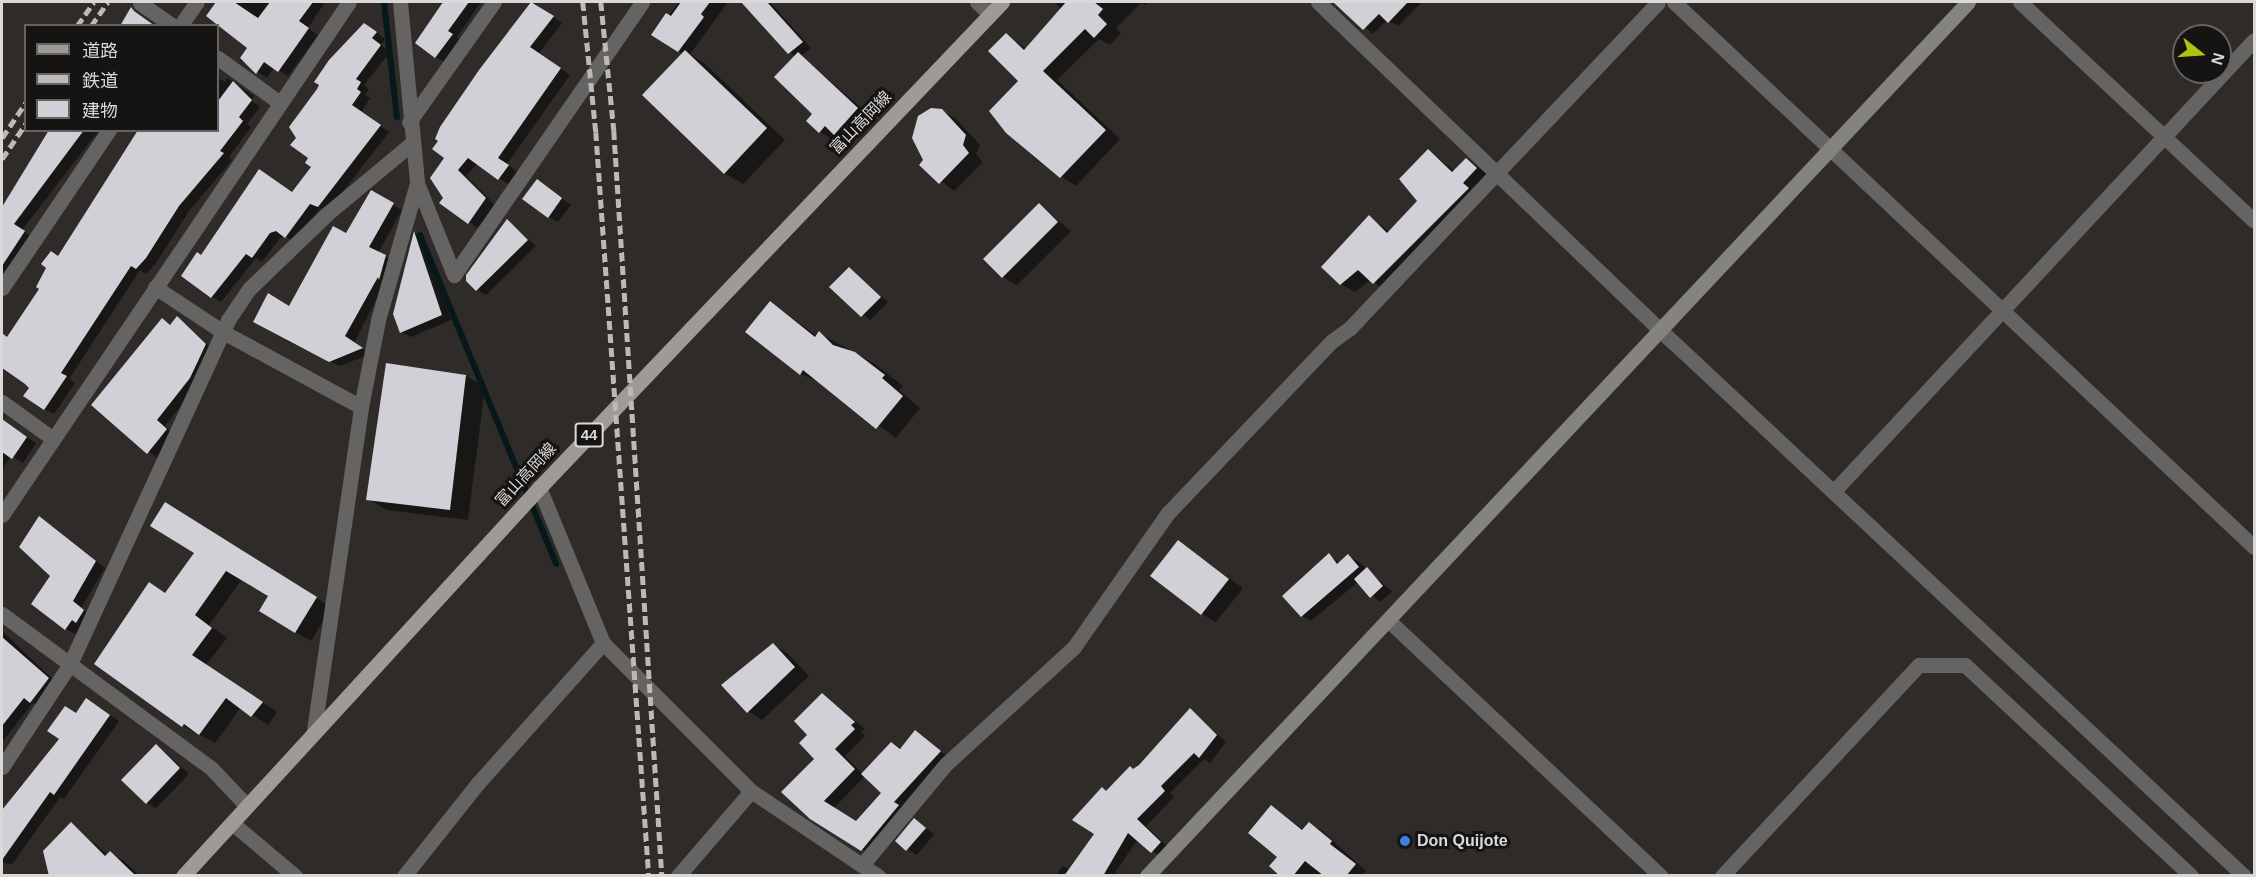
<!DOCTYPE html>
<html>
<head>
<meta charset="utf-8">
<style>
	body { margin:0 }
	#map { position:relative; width:2256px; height:877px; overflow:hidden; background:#2e2b28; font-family:Helvetica,"Noto Sans JP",sans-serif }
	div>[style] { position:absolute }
	.shadow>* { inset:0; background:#0007 }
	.stream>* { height:6px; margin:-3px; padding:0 3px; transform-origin:3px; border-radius:3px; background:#06181b }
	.building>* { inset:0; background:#d1d0d6 }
	.street>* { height:15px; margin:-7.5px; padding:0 7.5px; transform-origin:7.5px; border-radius:7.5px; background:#656462 }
	.secondary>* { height:15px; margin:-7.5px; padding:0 7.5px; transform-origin:7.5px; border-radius:7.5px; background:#858380 }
	.primary>* { height:15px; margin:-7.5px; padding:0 7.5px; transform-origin:7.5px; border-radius:7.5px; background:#9e9b97 }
	.rail>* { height:4.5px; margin-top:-2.25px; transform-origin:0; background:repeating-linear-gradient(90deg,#bcb9b7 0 9px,transparent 0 13.5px) }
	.dots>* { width:16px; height:16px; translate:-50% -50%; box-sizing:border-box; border:3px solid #161413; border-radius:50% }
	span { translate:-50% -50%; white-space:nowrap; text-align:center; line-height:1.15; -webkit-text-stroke:6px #161413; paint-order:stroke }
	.shield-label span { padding:2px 4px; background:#161413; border:2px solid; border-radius:4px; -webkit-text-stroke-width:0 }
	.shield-label { font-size:15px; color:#dbd9d7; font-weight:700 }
	.street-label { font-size:16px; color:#dbd9d7 }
	.poi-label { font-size:16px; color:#dbd9d7; font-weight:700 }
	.left { translate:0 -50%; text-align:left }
	.frame { position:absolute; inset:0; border:3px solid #dbd9d7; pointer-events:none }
	.legend { position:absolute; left:24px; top:24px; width:195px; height:108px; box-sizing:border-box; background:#161413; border:2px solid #656361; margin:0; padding:8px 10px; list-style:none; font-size:18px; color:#dbd9d7 }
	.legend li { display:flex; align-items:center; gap:12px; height:30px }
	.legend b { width:30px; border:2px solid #656361 }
	.north { position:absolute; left:2172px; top:24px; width:60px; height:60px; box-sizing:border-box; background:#161413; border:2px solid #656361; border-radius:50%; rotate:107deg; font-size:16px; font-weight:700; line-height:24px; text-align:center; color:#dbd9d7 }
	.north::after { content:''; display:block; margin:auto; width:21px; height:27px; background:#adc60e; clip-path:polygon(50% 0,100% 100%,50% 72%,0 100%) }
</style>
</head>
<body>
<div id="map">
	<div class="shadow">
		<i style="clip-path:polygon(218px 2px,325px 2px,308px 28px,318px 35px,288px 76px,274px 67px,267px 78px,240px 60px,249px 48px,208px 16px)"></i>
		<i style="clip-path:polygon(437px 2px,481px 2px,457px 37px,461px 40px,445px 62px,435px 57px,442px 5px)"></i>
		<i style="clip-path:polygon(533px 2px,562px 23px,539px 53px,570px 75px,507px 164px,517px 172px,508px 184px,478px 163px,466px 176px,495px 205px,478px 228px,441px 203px,445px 198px,446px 158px,497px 53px)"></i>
		<i style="clip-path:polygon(679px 2px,728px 2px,690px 54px,704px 63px,785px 140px,743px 184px,724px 173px,683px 54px,654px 35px)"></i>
		<i style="clip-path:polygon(743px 2px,770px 2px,811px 48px,801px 56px,872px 117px,850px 142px,839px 135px,834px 140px,820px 132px,795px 57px)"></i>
		<i style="clip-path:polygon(1054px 2px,1149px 2px,1145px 5px,1141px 3px,1116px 28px,1121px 33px,1110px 45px,1099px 39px,1057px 80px,1120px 139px,1076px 186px,1037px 160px,1007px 132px,1020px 81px,1006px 35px,1027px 49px,1049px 28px,1045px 25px,1061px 9px)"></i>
		<i style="clip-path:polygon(1422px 2px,1398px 26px,1387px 20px,1373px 34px,1336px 3px)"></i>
		<i style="clip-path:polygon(374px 30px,385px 39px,381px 45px,390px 52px,364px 85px,369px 89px,365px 95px,370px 98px,361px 112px,389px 132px,328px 211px,320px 208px,295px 242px,285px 236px,280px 238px,262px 262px,256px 258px,221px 302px,212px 297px,202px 257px,293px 193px,313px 167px)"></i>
		<i style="clip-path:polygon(218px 78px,225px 82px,227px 78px,254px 96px,251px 100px,260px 107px,247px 124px,251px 127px,229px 157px,232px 160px,189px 211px,156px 263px,146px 274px,140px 270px,69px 379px,75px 383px,54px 414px,44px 409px,31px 388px,2px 369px,2px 335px,8px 339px,59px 257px,218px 130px)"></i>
		<i style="clip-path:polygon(941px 110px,956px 119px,980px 145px,976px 154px,983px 162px,954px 191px,921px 165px)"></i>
		<i style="clip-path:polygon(52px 130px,99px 130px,22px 230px,33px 238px,2px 281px,2px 215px,31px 160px)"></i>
		<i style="clip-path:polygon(1428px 151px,1455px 171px,1467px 159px,1491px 177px,1388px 291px,1370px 280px,1355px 292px,1341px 284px,1369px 217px,1390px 232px,1419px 201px)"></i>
		<i style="clip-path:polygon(538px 181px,571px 205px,558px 222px,549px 217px)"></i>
		<i style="clip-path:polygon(371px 192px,402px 210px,378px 253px,395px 262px,354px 343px,370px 354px,340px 366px,289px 342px,254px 322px,254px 318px,269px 295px,290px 308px,347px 235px)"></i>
		<i style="clip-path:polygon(1039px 205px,1071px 231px,1017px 285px,1002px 277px)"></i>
		<i style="clip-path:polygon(507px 221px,536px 246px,486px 295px,477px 290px)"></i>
		<i style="clip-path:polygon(415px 233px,423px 238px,451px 320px,411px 337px,401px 332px)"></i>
		<i style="clip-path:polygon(849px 269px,888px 302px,870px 320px,831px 287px)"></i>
		<i style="clip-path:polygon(771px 303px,817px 336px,819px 333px,875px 364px,903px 386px,899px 390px,920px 408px,896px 438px,821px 382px,800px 374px)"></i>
		<i style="clip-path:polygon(177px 318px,214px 350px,198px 384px,165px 426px,175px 435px,157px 458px,93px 405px,163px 320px,172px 326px)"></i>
		<i style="clip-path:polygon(466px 376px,485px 387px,468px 520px,387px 510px,368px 499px)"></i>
		<i style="clip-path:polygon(5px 423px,36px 443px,23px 463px,11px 456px,2px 470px,2px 428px)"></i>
		<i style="clip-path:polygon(181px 513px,331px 607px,311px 641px,295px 632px,270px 596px,242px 579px,209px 625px,227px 638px,206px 665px,277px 712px,268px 725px,241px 707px,215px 743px,183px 726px,166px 594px,196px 552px)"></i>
		<i style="clip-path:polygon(39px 518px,105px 568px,81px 608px,93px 616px,75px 634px,66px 629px,51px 579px,39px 562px)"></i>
		<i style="clip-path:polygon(1179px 542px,1243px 588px,1216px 622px,1202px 614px)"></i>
		<i style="clip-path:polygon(1329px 555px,1340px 563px,1348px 556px,1358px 561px,1392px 592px,1380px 602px,1358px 582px,1311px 621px,1302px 616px)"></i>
		<i style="clip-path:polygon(2px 631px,58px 684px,40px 707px,33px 703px,2px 742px,2px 749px)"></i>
		<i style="clip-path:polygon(773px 645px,787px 653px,809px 676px,762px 720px,748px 711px,723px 685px)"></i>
		<i style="clip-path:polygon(evenodd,822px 695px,865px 729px,861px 732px,865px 736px,845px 756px,863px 774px,892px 743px,902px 749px,915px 732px,951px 759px,873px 856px,811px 818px,817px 759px,809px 735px,822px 695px,865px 776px,883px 793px,857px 823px,834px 808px,865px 776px)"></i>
		<i style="clip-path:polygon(96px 705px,119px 721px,64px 799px,60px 797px,12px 864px,2px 863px,2px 820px,10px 809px,6px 806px,22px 783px,26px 786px,77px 714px)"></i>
		<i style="clip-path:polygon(1190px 710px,1226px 742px,1210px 763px,1204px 759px,1170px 793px,1174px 797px,1146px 826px,1170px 849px,1162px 858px,1138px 839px,1116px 871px,1117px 876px,1056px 876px,1062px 866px,1070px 870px,1096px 833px,1107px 792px,1140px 766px)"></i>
		<i style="clip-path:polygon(156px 745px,189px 774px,156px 808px,147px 803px)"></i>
		<i style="clip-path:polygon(1272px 807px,1304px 830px,1309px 824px,1321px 830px,1366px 871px,1363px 876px,1283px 876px)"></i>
		<i style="clip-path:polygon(914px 820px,934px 834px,917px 855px,907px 849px)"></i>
		<i style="clip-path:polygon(71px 824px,108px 855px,123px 860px,140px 876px,61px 876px)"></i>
	</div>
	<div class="stream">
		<i style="left:384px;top:2px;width:116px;rotate:83.6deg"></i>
		<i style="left:420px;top:235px;width:356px;rotate:67.5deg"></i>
	</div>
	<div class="building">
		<i style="clip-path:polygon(216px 2px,234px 2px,258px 18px,270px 2px,313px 2px,299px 21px,309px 28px,278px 72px,264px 62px,256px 74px,240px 58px,247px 48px,206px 16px)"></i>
		<i style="clip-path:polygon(443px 2px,469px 2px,448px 31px,453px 34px,435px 58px,415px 43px)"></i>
		<i style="clip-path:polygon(531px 2px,554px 16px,530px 47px,561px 68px,498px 158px,509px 165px,498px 180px,468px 158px,458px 170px,486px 198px,468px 224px,439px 203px,443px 198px,430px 178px,444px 158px,432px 149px,438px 141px,435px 139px,440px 127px,479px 70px)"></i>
		<i style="clip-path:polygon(681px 2px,710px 2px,701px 14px,704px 17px,678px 52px,651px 35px,666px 13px,671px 16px)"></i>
		<i style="clip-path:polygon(741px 2px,767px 2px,803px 42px,788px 54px)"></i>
		<i style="clip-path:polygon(1066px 2px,1094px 2px,1103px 9px,1098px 15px,1107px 24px,1094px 38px,1085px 29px,1043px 71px,1106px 130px,1060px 178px,1006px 133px,989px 111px,1018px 81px,988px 51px,1006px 33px,1024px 50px)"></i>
		<i style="clip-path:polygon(1333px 2px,1408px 2px,1388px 23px,1379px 14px,1363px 30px)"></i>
		<i style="clip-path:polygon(131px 7px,134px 11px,155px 26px,120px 26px)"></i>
		<i style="clip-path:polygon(364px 23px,377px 32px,372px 38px,381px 45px,356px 79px,361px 82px,357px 89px,361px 92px,352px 105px,381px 125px,318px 207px,310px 204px,285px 238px,276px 231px,270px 233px,252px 258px,246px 254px,211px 298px,181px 276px,197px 252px,201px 255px,259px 169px,292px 192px,311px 167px,305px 163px,308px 158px,290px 145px,296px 138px,289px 127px,317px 89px,319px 85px,314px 82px,329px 60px)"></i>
		<i style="clip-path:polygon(685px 50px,767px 128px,724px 174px,642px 95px)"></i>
		<i style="clip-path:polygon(798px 52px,858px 108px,834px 135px,825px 126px,819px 133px,806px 121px,812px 114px,774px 77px)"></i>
		<i style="clip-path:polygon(233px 81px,252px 100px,239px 117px,243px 121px,220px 151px,224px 153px,179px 206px,146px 258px,136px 269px,131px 266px,61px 373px,67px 376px,44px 410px,23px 396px,29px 388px,25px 384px,2px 368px,2px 333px,7px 337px,39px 289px,36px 287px,46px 268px,41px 264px,51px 251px,58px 256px,138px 130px,218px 130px,218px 101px)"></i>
		<i style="clip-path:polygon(931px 108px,942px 109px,966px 135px,963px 145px,969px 153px,939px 184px,919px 165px,923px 160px,912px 138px,918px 116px)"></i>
		<i style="clip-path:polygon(49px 130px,84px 130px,14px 224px,25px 231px,2px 266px,2px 207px)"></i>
		<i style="clip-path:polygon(1428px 149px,1452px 172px,1466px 158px,1477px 168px,1463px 183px,1469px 188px,1373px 284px,1358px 270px,1340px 285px,1321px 267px,1369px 215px,1387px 233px,1417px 201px,1399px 179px)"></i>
		<i style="clip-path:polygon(537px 179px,562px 198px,548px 218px,522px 199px)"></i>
		<i style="clip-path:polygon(371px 190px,394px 203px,369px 247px,386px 255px,379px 280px,378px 277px,345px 336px,363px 348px,329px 362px,253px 322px,268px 293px,289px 306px,333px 226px,346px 233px)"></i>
		<i style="clip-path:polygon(1039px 203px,1058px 222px,1002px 278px,983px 259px)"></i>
		<i style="clip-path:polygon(507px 219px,528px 240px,476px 291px,466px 281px,466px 275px)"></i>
		<i style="clip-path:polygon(414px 231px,442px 315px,400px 333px,393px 314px)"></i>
		<i style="clip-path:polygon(849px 267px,881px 297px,861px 317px,829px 287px)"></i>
		<i style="clip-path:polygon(770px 301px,815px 337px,819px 331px,833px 345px,855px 352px,885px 375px,882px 378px,903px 396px,876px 429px,803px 370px,800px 375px,745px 332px)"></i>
		<i style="clip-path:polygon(177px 316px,206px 344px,190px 378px,157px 420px,167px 429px,147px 454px,91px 405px,162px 318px,170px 325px)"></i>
		<i style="clip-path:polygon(386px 363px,466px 375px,450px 510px,366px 500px)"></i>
		<i style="clip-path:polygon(2px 419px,27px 437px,12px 459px,2px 452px)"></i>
		<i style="clip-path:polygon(165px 502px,317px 597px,295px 633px,259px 611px,268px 596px,226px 571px,195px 615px,212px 628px,192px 655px,263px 702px,251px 717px,226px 698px,199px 735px,184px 724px,182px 727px,94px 664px,149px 582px,165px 593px,194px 553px,150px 526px)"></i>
		<i style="clip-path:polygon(39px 516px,96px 561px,73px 601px,84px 610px,76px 623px,72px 620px,65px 630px,31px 604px,50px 576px,19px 547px)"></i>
		<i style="clip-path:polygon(1178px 540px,1229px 579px,1201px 615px,1150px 576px)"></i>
		<i style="clip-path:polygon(1329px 553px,1337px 564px,1348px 554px,1359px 567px,1301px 617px,1282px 596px)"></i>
		<i style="clip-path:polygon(1367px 567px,1383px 586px,1370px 598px,1354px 579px)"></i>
		<i style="clip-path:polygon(2px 637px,49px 678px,30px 703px,24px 698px,2px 726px)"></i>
		<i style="clip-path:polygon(773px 643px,795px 667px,747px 713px,721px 685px)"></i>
		<i style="clip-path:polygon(822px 693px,855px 722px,851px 725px,855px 729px,835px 749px,855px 769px,824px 801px,856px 821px,881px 793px,861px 774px,891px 742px,900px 749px,915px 730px,941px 751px,894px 802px,899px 805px,861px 851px,810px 819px,781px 792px,814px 759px,799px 743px,807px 735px,794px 721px)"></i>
		<i style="clip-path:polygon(86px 698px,110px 715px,54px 795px,50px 792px,2px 860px,2px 810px,59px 739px,47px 731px,65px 706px,76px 713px)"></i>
		<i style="clip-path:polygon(1190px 708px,1217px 735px,1199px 758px,1194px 753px,1161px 786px,1165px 791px,1137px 819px,1161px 842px,1151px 853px,1128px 833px,1103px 876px,1064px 876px,1094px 834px,1072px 820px,1102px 787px,1106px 791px,1130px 766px,1133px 769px,1139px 765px)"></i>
		<i style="clip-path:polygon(156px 744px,180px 768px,146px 804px,121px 780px)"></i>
		<i style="clip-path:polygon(1271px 805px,1302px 830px,1309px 822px,1332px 841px,1330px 844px,1356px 864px,1346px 876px,1324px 876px,1305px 861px,1293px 876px,1280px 876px,1269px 866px,1277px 857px,1248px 833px)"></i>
		<i style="clip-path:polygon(914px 818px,926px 828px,906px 851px,895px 841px)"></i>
		<i style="clip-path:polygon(71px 822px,105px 856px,110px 851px,136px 876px,49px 876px,43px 851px)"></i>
	</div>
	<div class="street">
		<i style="left:400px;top:2px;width:182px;rotate:84.6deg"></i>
		<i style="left:417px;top:183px;width:99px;rotate:68.1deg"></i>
		<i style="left:977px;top:2px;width:18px;rotate:43deg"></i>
		<i style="left:1318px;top:2px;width:492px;rotate:43.8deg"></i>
		<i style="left:1673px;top:342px;width:782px;rotate:43.08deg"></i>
		<i style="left:1674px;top:2px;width:796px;rotate:43.22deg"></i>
		<i style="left:2020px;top:2px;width:320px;rotate:43.1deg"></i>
		<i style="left:140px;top:3px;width:40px;rotate:34.9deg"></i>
		<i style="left:180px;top:26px;width:29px;rotate:-55deg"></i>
		<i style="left:218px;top:58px;width:77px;rotate:36deg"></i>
		<i style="left:409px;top:122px;width:147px;rotate:-54.7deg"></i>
		<i style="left:454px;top:275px;width:331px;rotate:-55.4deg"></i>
		<i style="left:155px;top:287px;width:82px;rotate:33.5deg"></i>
		<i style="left:223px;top:332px;width:157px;rotate:28.5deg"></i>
		<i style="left:2px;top:288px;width:191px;rotate:-55.9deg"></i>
		<i style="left:2px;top:402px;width:62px;rotate:35.8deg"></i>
		<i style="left:539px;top:487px;width:169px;rotate:67.7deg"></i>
		<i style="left:603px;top:643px;width:209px;rotate:45deg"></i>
		<i style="left:751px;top:791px;width:153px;rotate:33.8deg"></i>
		<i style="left:1834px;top:491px;width:616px;rotate:-47.04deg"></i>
		<i style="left:2px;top:515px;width:619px;rotate:-55.93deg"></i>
		<i style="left:2px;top:614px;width:260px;rotate:36.4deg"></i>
		<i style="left:211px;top:768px;width:52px;rotate:46.5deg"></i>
		<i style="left:1388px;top:620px;width:374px;rotate:43.2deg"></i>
		<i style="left:314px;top:730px;width:326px;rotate:-81.7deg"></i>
		<i style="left:361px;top:407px;width:89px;rotate:-78.9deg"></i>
		<i style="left:378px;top:320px;width:142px;rotate:-74.1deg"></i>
		<i style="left:2px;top:767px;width:123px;rotate:-56.6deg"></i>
		<i style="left:70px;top:664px;width:379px;rotate:-65.3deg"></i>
		<i style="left:228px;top:320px;width:37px;rotate:-56deg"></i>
		<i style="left:249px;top:289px;width:110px;rotate:-43.9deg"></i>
		<i style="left:328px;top:213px;width:109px;rotate:-39.8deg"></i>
		<i style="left:232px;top:823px;width:82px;rotate:40.1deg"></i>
		<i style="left:862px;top:865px;width:131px;rotate:-50.3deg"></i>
		<i style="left:946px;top:764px;width:173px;rotate:-42.4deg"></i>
		<i style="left:1074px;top:647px;width:164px;rotate:-55deg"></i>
		<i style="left:1168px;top:513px;width:238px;rotate:-46.4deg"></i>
		<i style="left:1332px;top:341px;width:22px;rotate:-36deg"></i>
		<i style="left:1350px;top:328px;width:448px;rotate:-46.6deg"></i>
		<i style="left:404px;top:876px;width:119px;rotate:-51.5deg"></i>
		<i style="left:478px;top:783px;width:188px;rotate:-48.2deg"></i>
		<i style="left:678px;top:876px;width:112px;rotate:-49.3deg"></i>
		<i style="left:1722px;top:876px;width:289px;rotate:-47deg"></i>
		<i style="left:1919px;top:665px;width:46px"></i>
		<i style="left:1965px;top:665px;width:309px;rotate:43deg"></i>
	</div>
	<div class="secondary">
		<i style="left:1147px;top:876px;width:1199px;rotate:-46.79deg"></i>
	</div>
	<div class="primary">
		<i style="left:183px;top:876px;width:525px;rotate:-47.47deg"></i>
		<i style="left:538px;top:489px;width:673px;rotate:-46.39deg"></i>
	</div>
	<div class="rail">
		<i style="left:583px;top:2px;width:131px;rotate:84.3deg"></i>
		<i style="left:596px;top:132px;width:746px;rotate:85.93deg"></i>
		<i style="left:601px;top:2px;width:130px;rotate:84.2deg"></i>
		<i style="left:614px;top:131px;width:747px;rotate:86.31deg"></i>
		<i style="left:77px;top:26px;width:29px;rotate:-55deg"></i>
		<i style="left:91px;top:26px;width:29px;rotate:-55deg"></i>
		<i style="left:2px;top:138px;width:43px;rotate:-56.3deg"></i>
		<i style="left:2px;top:159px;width:43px;rotate:-56.3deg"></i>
	</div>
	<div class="dots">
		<i style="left:1405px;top:841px;background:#3f7fe0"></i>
	</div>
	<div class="shield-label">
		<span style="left:589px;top:435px">44</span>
	</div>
	<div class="street-label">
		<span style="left:861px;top:123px;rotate:-46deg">富山高岡線</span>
		<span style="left:526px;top:475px;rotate:-47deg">富山高岡線</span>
	</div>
	<div class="poi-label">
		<span class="left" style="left:1417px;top:841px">Don Quijote</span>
	</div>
	<div class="frame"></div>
	<ul class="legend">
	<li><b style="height:8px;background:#9e9b97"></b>道路</li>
	<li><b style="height:8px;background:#bcb9b7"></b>鉄道</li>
	<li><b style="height:16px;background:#d1d0d6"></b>建物</li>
	</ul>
	<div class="north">N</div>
</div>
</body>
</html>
